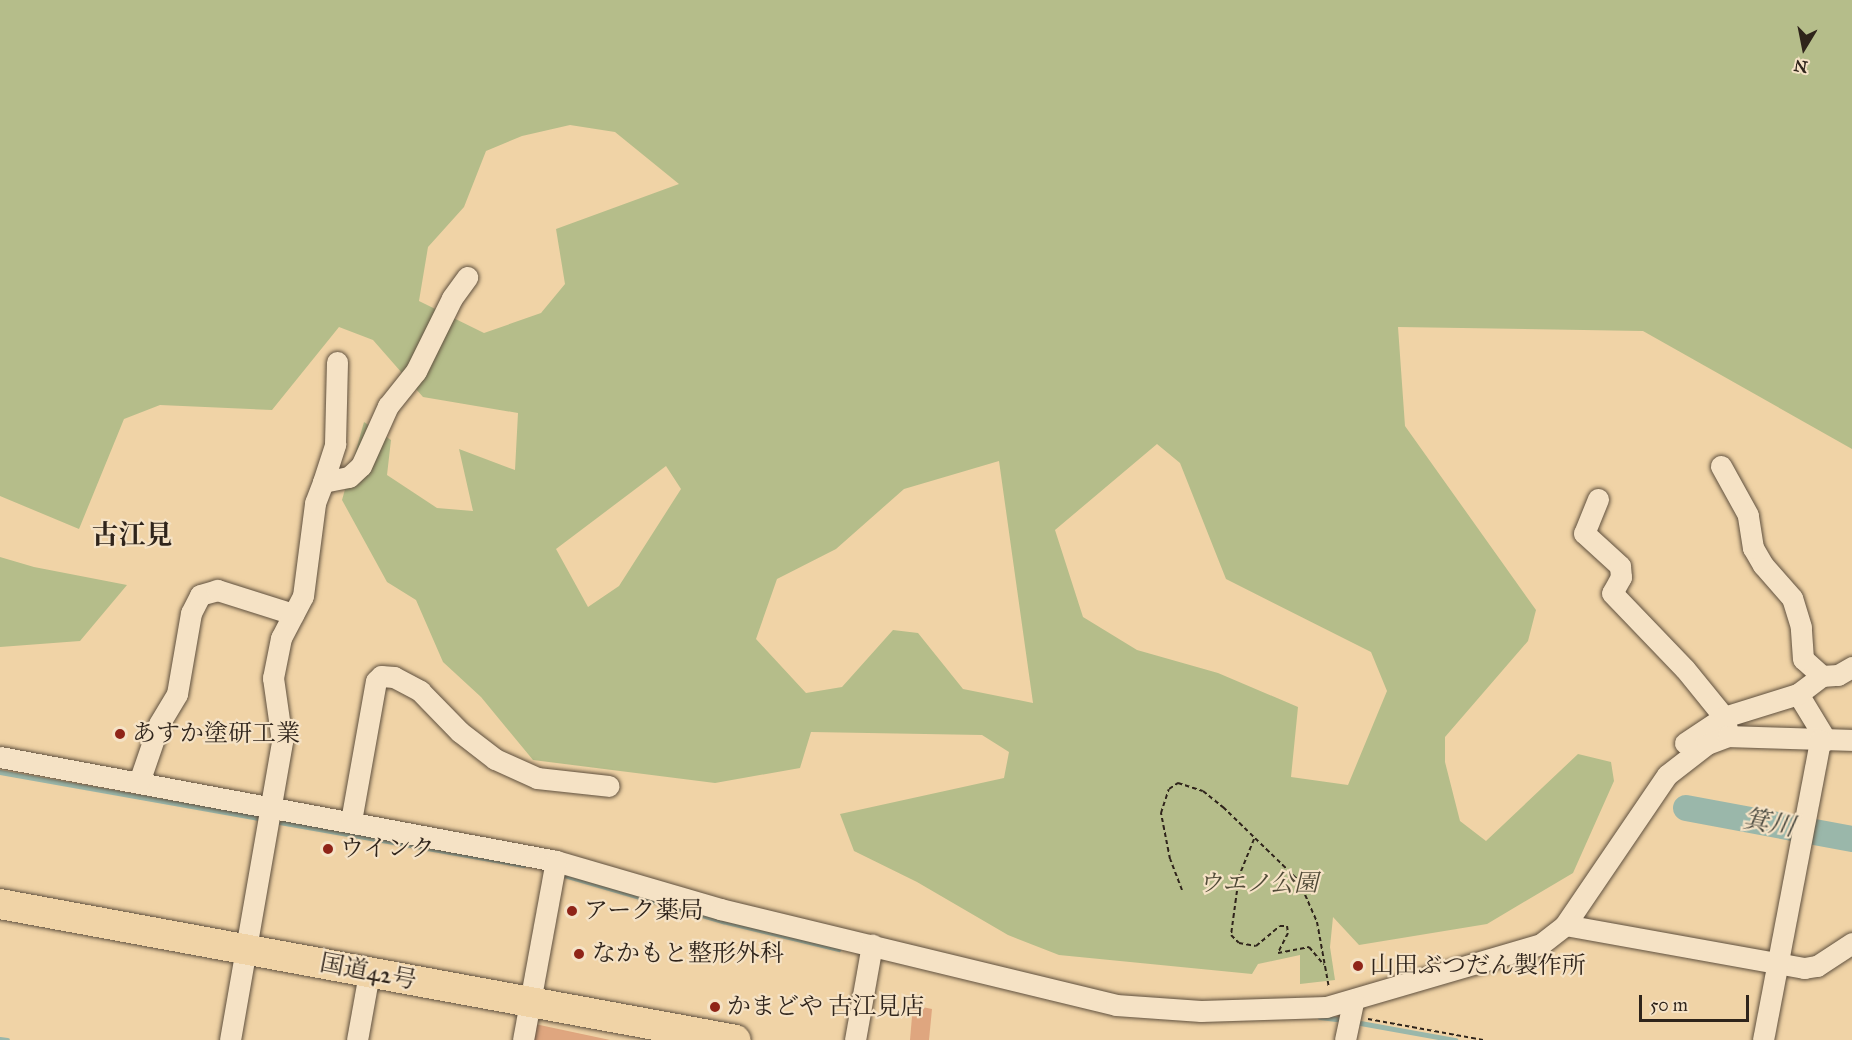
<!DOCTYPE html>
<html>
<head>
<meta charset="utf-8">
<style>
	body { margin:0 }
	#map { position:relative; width:1852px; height:1040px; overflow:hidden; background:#f0d3a6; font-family:"IM FELL Great Primer","Noto Serif JP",serif }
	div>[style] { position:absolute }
	.green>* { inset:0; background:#b5bd8a }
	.stream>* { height:4.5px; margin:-2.25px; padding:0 2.25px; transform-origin:2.25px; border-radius:2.25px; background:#9ab7aa }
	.river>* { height:26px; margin:-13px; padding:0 13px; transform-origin:13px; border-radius:13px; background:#9ab7aa }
	.building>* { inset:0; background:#dfa67f }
	.path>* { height:2px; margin-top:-1px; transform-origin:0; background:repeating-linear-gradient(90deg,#2f241b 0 4.5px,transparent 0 7.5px) }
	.roads { filter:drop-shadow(0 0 2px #5f503e) drop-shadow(0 0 2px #5f503e) }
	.minor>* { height:21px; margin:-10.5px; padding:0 10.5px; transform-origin:10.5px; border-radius:10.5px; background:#f5e2c5 }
	.highway>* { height:30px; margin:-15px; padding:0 15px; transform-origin:15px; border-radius:15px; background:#f0d3a6 }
	.dots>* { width:16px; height:16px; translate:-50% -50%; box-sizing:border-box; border:3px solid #f5e2c5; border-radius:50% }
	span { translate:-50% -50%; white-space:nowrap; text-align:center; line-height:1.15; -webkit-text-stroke:4.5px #f5e2c5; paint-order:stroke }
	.poi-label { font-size:24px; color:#2f241b }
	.left { translate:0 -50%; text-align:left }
	.park-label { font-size:24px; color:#504a37; font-style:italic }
	.street-label { font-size:24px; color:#2f241b }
	.water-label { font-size:26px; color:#4a493f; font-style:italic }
	.quarter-label { font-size:27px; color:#2f241b; font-weight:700 }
	.north { position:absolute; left:1774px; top:18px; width:60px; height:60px; -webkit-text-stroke:4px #f5e2c5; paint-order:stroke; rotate:190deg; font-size:16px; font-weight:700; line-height:24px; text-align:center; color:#2f241b }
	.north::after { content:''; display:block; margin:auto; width:21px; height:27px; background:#2f241b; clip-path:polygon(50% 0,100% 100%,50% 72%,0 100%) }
	.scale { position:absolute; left:1639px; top:995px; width:110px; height:27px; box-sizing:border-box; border:3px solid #2f241b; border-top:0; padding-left:8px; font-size:18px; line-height:21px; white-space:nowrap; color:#2f241b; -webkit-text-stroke:4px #f5e2c5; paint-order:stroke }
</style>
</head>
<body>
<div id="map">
	<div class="green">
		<i style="clip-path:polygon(evenodd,0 0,1852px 0,1852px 449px,1643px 331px,1398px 327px,1405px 426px,1536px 610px,1528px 641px,1445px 737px,1445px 762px,1460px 821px,1486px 841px,1578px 754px,1611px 762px,1614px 781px,1573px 873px,1487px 924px,1359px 945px,1333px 917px,1330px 947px,1335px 980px,1300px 984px,1300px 955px,1258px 964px,1252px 974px,1059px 955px,1008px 935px,917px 882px,854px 851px,840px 814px,1004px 778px,1009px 752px,982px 735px,811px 732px,800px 768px,715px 783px,533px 760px,481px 697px,443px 662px,416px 600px,387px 582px,342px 500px,364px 422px,391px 440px,387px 475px,437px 508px,473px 511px,459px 449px,515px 470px,518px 413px,423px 397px,373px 340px,339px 327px,272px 410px,160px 405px,124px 419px,79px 529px,0 496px,0 0,570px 125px,615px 132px,679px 184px,556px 229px,565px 284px,541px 313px,484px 333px,419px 301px,428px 247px,464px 207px,486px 151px,522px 136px,570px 125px,0 0,1157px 444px,1180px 463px,1226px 579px,1371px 652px,1387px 691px,1348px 785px,1291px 777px,1298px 707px,1218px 673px,1137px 650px,1083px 617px,1055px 530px,1157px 444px,0 0,999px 461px,1033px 703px,963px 689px,918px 633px,893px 630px,842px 687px,806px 693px,756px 639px,777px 579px,836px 549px,904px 489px,999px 461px,0 0,666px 466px,681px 489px,619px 586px,588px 607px,556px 549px,666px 466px)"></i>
		<i style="clip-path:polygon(0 557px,34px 567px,127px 585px,80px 641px,0 647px)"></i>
	</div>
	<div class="stream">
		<i style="left:0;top:772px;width:267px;rotate:10.1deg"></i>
		<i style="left:274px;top:821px;width:253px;rotate:10deg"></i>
		<i style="left:561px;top:874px;width:169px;rotate:16.2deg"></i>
		<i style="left:723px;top:921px;width:119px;rotate:13.6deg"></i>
		<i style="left:1320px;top:1017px;width:24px;rotate:7deg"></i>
		<i style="left:1355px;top:1022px;width:102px;rotate:10.2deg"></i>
		<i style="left:0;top:1039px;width:7px;rotate:8deg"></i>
	</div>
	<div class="river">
		<i style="left:1686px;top:808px;width:169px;rotate:10.6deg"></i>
	</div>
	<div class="building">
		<i style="clip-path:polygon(913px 1005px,932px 1009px,929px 1040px,910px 1040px)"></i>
		<i style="clip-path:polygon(535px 1024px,610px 1040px,526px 1040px,527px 1033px)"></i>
	</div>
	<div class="path">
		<i style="left:1254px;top:839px;width:40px;rotate:112deg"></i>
		<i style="left:1239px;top:876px;width:60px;rotate:97.7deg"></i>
		<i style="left:1231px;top:935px;width:11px;rotate:45deg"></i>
		<i style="left:1239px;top:943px;width:17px;rotate:10deg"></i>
		<i style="left:1256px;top:946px;width:31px;rotate:-40deg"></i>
		<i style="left:1280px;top:926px;width:7px"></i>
		<i style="left:1287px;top:926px;width:7px;rotate:82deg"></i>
		<i style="left:1288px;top:933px;width:22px;rotate:117deg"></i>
		<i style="left:1278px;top:953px;width:32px;rotate:-11deg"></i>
		<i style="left:1309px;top:947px;width:23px;rotate:50deg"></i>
		<i style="left:1182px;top:890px;width:33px;rotate:-111deg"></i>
		<i style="left:1170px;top:859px;width:47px;rotate:-101.1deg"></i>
		<i style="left:1161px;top:813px;width:25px;rotate:-72deg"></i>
		<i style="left:1169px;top:789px;width:11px;rotate:-34deg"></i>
		<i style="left:1178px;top:783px;width:26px;rotate:18deg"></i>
		<i style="left:1203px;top:791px;width:26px;rotate:39deg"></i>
		<i style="left:1223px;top:807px;width:106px;rotate:44.2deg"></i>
		<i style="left:1299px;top:881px;width:45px;rotate:66.3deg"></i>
		<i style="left:1317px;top:922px;width:67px;rotate:79.7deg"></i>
		<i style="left:1368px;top:1019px;width:117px;rotate:10.3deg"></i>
	</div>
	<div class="roads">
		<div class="minor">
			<i style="left:323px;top:482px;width:40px;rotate:-72deg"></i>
			<i style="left:335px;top:444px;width:82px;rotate:-88.6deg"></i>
			<i style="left:1598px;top:499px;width:37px;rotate:112deg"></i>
			<i style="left:1584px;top:533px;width:49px;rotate:42.5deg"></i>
			<i style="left:1620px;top:566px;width:11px;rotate:85deg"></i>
			<i style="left:1621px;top:577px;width:18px;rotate:119deg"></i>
			<i style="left:1612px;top:593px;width:105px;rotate:46.2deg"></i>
			<i style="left:1685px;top:669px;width:62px;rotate:50.9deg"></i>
			<i style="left:1724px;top:717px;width:12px;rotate:76deg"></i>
			<i style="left:1822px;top:676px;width:16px;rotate:-4deg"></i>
			<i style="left:1838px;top:675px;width:16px;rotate:-30deg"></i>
			<i style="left:1798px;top:694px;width:54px;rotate:58.7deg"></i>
			<i style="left:1685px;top:743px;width:47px;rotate:-33.7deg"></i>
			<i style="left:1724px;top:717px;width:77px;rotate:-17.3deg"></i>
			<i style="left:1798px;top:694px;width:30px;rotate:-37deg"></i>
			<i style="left:1822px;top:676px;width:25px;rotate:-138deg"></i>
			<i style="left:1803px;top:659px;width:32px;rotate:-94deg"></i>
			<i style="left:1801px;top:627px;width:30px;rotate:-107deg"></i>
			<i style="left:1792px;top:598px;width:44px;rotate:-131.3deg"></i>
			<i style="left:1763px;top:565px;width:20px;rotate:-120deg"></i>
			<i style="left:1753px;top:548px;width:33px;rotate:-99deg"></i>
			<i style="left:1748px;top:515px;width:56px;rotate:-118.9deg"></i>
			<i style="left:0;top:757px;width:566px;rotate:10.59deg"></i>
			<i style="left:556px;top:861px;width:171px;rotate:16.3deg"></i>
			<i style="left:720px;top:909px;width:407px;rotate:13.6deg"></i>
			<i style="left:1116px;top:1005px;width:85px;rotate:4deg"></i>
			<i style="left:1201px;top:1011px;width:125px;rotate:-1.8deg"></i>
			<i style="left:1326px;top:1007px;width:224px;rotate:-16.3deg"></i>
			<i style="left:1541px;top:944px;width:31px;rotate:-38deg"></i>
			<i style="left:1565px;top:925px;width:181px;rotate:-55.8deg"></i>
			<i style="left:1667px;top:775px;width:51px;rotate:-37.8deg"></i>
			<i style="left:1707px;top:744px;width:22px;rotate:-21deg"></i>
			<i style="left:1728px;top:736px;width:124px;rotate:1.8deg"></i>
			<i style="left:139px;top:782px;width:61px;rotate:-71deg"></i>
			<i style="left:159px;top:724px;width:35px;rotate:-59deg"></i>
			<i style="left:177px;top:694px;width:82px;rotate:-80.2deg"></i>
			<i style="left:191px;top:613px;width:20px;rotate:-63deg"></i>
			<i style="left:200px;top:595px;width:18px;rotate:-16deg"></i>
			<i style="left:217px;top:590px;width:80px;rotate:17.5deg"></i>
			<i style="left:351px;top:821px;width:142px;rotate:-79.9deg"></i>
			<i style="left:376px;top:681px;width:7px;rotate:-45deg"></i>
			<i style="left:381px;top:676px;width:13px;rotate:4deg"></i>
			<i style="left:394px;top:677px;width:30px;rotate:28deg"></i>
			<i style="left:420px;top:691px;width:57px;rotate:45.7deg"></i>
			<i style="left:460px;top:732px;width:44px;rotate:37.6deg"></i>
			<i style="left:495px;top:759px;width:46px;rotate:24.3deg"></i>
			<i style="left:537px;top:778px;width:72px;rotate:6.3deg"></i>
			<i style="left:1565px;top:925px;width:243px;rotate:10.2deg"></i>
			<i style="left:1804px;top:968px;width:13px;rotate:-9deg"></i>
			<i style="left:1817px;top:966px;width:42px;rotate:-33.3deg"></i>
			<i style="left:230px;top:1040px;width:303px;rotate:-80.1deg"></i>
			<i style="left:282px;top:741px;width:64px;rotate:-98.1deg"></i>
			<i style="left:273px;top:678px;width:41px;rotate:-78.7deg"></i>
			<i style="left:281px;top:638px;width:47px;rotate:-62.4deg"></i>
			<i style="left:303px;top:596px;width:94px;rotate:-82.6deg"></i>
			<i style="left:315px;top:503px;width:22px;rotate:-69deg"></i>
			<i style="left:323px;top:482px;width:26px;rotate:-11deg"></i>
			<i style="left:349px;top:477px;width:16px;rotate:-43deg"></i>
			<i style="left:361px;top:466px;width:66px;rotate:-65.8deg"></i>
			<i style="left:388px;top:406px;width:45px;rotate:-51.3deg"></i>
			<i style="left:416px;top:371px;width:81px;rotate:-63.7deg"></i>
			<i style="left:452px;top:298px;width:26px;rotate:-54deg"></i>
			<i style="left:357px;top:1040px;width:68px;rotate:-79.8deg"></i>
			<i style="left:523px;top:1040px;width:182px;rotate:-79.6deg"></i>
			<i style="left:855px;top:1040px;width:97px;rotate:-79.9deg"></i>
			<i style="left:1345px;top:1040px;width:40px;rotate:-78deg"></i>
			<i style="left:1763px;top:1040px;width:305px;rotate:-79.2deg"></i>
		</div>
		<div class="highway">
			<i style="left:0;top:904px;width:748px;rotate:10.47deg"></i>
		</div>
	</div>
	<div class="dots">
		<i style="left:120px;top:734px;background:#8f2418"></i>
		<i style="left:328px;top:849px;background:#8f2418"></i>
		<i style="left:572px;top:911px;background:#8f2418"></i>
		<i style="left:579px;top:954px;background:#8f2418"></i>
		<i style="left:1358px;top:966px;background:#8f2418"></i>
		<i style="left:715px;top:1007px;background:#8f2418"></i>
	</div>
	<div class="poi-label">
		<span class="left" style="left:132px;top:734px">あすか塗研工業</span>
		<span class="left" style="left:340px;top:849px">ウインク</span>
		<span class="left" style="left:584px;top:911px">アーク薬局</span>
		<span class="left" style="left:592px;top:954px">なかもと整形外科</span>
		<span class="left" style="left:1370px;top:966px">山田ぶつだん製作所</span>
		<span class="left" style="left:727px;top:1007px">かまどや 古江見店</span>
	</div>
	<div class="park-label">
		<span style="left:1258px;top:884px">ウエノ公園</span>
	</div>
	<div class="street-label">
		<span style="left:368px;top:972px;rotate:11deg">国道42号</span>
	</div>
	<div class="water-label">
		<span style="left:1769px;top:823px;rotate:10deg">箕川</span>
	</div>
	<div class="quarter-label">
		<span style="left:132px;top:535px">古江見</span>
	</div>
	<div class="north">N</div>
	<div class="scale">50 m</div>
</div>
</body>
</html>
